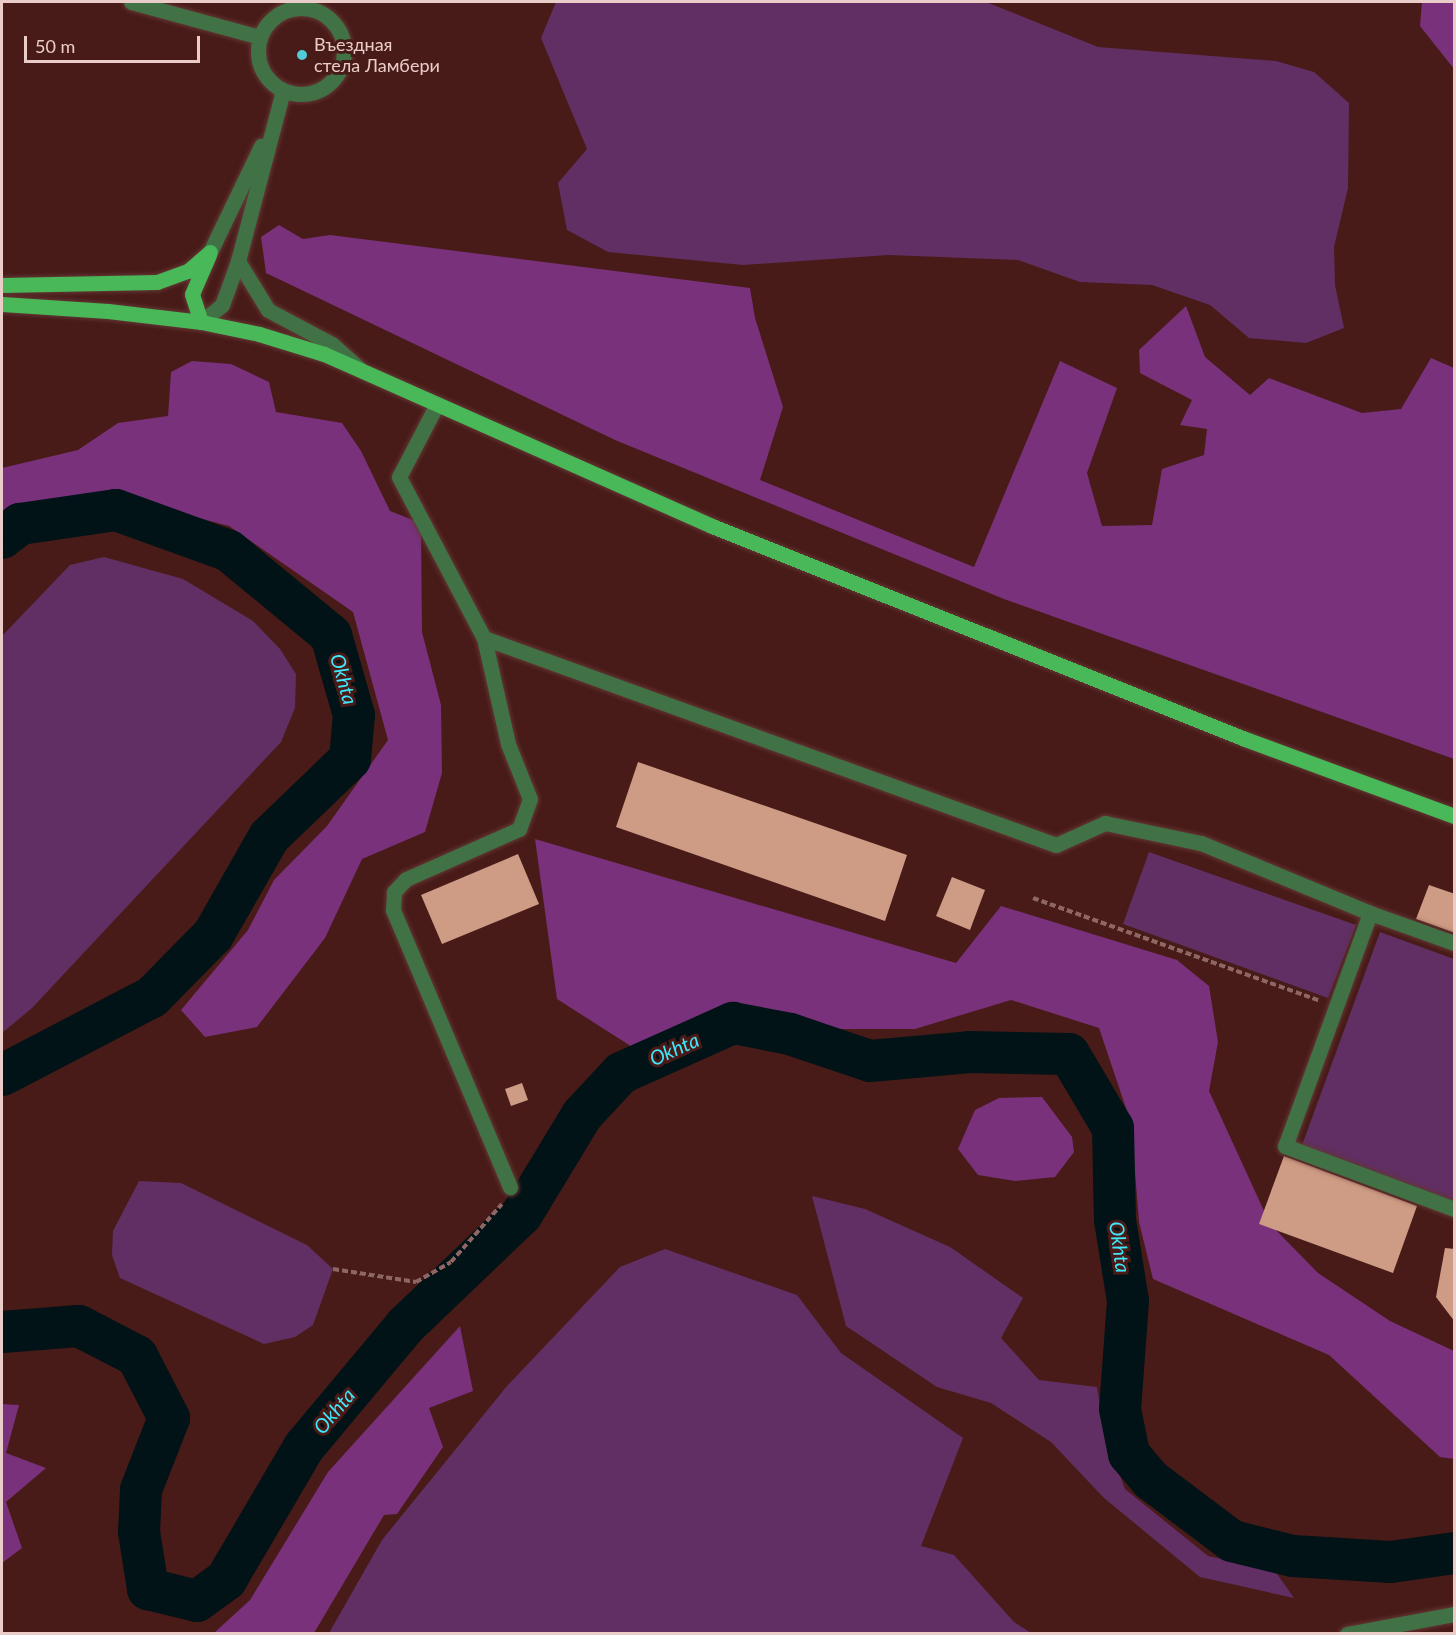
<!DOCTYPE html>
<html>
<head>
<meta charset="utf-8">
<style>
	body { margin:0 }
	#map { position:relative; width:1456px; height:1635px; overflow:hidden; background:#481b18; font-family:Lato,sans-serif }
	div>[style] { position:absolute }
	.green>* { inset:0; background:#612f63 }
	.forest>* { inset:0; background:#78317a }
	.river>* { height:42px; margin:-21px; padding:0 21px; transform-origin:21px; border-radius:21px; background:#011316 }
	.building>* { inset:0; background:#ce9b84 }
	.path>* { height:4px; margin-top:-2px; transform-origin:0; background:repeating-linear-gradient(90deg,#8e6764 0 6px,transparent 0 9px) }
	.roads { filter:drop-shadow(0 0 2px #623734) drop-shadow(0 0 2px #623734) }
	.minor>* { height:15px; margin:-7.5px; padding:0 7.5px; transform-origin:7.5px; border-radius:7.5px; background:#407245 }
	.minor>.ring { margin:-7.5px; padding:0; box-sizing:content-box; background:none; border:15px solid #407245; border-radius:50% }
	.major>* { height:15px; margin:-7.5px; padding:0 7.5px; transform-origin:7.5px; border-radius:7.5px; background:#48b858 }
	.dots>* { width:16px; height:16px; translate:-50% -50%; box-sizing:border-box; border:3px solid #481b18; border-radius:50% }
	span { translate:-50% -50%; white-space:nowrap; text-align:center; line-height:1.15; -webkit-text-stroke:6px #481b18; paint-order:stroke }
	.poi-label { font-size:18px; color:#eaccc8 }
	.left { translate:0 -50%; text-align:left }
	.water-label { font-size:20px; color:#3fe9fb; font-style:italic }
	.frame { position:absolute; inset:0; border:3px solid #eaccc8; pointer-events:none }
	.scale { position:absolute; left:24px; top:36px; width:176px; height:27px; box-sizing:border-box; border:3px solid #eaccc8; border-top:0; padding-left:8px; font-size:18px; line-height:21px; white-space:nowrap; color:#eaccc8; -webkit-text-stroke:4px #481b18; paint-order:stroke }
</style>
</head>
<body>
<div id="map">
	<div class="green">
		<i style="clip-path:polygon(556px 2px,986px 2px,1098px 47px,1276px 61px,1314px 72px,1349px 103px,1348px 188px,1334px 247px,1335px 285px,1344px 328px,1306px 343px,1249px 338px,1210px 305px,1152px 285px,1080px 282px,1018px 260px,888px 255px,743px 265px,608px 252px,567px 230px,558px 183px,587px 149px,541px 38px)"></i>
		<i style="clip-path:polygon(104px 557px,183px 579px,253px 621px,280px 649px,296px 674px,295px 708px,281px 742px,32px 1008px,2px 1033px,2px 636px,70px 565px)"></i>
		<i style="clip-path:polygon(1149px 852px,1356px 925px,1328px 998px,1123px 924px)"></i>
		<i style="clip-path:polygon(1380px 932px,1454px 959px,1454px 1201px,1302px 1145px)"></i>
		<i style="clip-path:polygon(139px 1181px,181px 1183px,307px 1245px,333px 1269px,313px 1325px,295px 1337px,264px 1344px,120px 1278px,112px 1255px,113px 1231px)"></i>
		<i style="clip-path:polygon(812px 1196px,865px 1209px,950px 1247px,1023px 1298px,1001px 1338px,1039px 1380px,1097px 1387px,1105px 1435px,1125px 1489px,1208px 1556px,1275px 1571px,1294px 1598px,1200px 1577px,1104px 1498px,1051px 1442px,991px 1403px,937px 1387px,846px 1326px)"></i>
		<i style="clip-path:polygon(665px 1249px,797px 1295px,841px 1353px,963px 1438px,921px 1546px,954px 1555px,1014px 1622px,1031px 1633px,329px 1633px,382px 1540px,507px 1386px,620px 1267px)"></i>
	</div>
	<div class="forest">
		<i style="clip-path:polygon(1422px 2px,1454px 2px,1454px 69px,1420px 26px)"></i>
		<i style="clip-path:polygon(279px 225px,303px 239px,330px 235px,750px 288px,755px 318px,783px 407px,760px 480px,974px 567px,1060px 361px,1117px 388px,1087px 473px,1102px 526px,1152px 525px,1162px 469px,1204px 455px,1207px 429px,1180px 425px,1192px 400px,1140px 373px,1139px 350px,1186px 306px,1205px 357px,1250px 395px,1269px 378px,1362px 413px,1401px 409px,1431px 358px,1454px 368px,1454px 759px,1004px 599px,615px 440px,266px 273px,261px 237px)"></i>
		<i style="clip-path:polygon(192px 361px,231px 364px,269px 382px,276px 412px,342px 423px,361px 451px,390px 511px,421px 523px,422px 632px,441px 705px,442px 773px,425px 832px,362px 859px,325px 938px,257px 1027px,205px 1037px,181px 1010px,248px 930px,274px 880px,327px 826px,388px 740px,353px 612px,229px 526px,118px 497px,31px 508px,2px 522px,2px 468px,78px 450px,118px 423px,168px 416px,171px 372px)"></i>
		<i style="clip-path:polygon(535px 839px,956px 963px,1001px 906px,1177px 960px,1209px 986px,1218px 1042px,1209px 1091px,1270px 1224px,1318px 1273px,1390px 1321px,1454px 1351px,1454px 1459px,1440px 1457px,1329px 1355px,1153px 1279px,1139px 1222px,1131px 1123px,1099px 1028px,1011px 1000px,915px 1029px,829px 1029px,735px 1011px,640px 1052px,557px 999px)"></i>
		<i style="clip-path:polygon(1042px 1097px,1072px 1137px,1074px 1152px,1055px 1177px,1015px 1181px,978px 1175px,958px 1149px,975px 1110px,999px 1098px)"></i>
		<i style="clip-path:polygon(460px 1326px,473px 1391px,429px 1408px,443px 1447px,397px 1514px,384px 1515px,314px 1633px,214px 1633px,250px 1600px,328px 1472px)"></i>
		<i style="clip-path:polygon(2px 1404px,19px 1405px,6px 1453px,46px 1468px,6px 1502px,22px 1548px,2px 1563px)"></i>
	</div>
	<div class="river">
		<i style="left:2px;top:538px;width:23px;rotate:-38deg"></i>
		<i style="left:20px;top:524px;width:97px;rotate:-8.3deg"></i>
		<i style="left:116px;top:510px;width:120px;rotate:19.9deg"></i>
		<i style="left:229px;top:551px;width:132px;rotate:39.5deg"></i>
		<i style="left:331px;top:635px;width:83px;rotate:74deg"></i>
		<i style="left:354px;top:715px;width:44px;rotate:95.2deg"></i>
		<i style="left:350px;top:759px;width:112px;rotate:136.1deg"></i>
		<i style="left:269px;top:837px;width:113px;rotate:119.7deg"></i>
		<i style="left:213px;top:935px;width:87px;rotate:134.5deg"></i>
		<i style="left:152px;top:997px;width:169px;rotate:152.5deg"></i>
		<i style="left:2px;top:1332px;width:77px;rotate:-4.5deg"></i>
		<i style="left:79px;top:1326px;width:65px;rotate:27.3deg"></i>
		<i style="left:137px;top:1356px;width:70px;rotate:62.7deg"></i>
		<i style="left:169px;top:1418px;width:77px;rotate:111.3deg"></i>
		<i style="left:141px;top:1490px;width:42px;rotate:92.7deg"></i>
		<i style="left:139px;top:1532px;width:58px;rotate:81deg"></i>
		<i style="left:148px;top:1589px;width:50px;rotate:13.8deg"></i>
		<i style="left:197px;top:1601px;width:36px;rotate:-36deg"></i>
		<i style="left:226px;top:1580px;width:154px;rotate:-59.6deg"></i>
		<i style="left:304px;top:1447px;width:158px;rotate:-50.1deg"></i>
		<i style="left:405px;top:1326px;width:162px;rotate:-43.7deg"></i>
		<i style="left:522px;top:1214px;width:116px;rotate:-58.8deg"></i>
		<i style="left:582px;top:1115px;width:57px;rotate:-47.1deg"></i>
		<i style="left:621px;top:1073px;width:123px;rotate:-24.1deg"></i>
		<i style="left:733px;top:1023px;width:58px;rotate:10.9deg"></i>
		<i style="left:790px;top:1034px;width:84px;rotate:18.6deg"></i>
		<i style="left:870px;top:1061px;width:100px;rotate:-5.1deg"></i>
		<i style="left:970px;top:1052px;width:99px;rotate:1.2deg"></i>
		<i style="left:1069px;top:1054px;width:86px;rotate:59.3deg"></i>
		<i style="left:1113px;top:1128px;width:92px;rotate:88.8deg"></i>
		<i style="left:1115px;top:1220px;width:82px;rotate:80.9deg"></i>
		<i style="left:1128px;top:1301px;width:108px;rotate:94.2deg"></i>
		<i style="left:1120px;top:1409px;width:46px;rotate:78.7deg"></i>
		<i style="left:1129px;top:1454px;width:34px;rotate:50deg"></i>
		<i style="left:1151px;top:1480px;width:101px;rotate:37deg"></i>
		<i style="left:1232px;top:1541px;width:63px;rotate:13.8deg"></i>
		<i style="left:1293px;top:1556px;width:98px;rotate:3.5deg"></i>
		<i style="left:1391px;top:1562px;width:64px;rotate:-8.1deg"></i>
	</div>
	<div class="building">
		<i style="clip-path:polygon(638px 762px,907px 855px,885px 921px,616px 827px)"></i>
		<i style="clip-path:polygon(518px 854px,539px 904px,442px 944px,421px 895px)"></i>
		<i style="clip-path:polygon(952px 877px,985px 890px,970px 930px,936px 916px)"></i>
		<i style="clip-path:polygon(1429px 885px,1455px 894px,1455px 933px,1416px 919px)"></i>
		<i style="clip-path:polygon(522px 1083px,528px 1100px,511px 1106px,505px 1089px)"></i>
		<i style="clip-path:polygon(1284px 1156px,1417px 1206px,1393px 1273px,1259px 1224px)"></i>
		<i style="clip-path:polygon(1445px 1248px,1455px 1249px,1455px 1322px,1436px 1297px)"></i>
	</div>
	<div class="path">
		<i style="left:1033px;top:898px;width:305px;rotate:19.7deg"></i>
		<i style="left:333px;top:1269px;width:84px;rotate:8.9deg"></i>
		<i style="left:416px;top:1282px;width:40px;rotate:-29.7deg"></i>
		<i style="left:451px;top:1262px;width:77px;rotate:-48.7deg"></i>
	</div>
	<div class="roads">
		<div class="minor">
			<i style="left:131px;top:2px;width:134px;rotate:15.2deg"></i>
			<i class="ring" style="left:258px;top:8px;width:71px;height:71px"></i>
			<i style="left:210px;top:252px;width:118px;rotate:-64.3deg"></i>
			<i style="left:238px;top:261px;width:57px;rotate:58.5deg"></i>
			<i style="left:268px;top:310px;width:72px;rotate:28deg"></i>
			<i style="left:332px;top:344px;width:38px;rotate:42deg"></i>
			<i style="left:201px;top:322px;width:27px;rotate:-39deg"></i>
			<i style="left:222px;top:305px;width:47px;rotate:-70deg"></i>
			<i style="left:238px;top:261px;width:176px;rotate:-75.2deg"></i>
			<i style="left:437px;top:404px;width:82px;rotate:117.5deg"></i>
			<i style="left:399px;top:477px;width:182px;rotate:62.2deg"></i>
			<i style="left:484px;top:638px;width:109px;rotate:77.2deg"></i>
			<i style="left:508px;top:744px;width:59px;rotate:68.2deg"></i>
			<i style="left:530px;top:799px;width:32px;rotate:110deg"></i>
			<i style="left:519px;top:829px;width:124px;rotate:156.1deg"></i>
			<i style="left:406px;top:879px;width:18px;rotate:133deg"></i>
			<i style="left:394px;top:892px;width:18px;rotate:93deg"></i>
			<i style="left:393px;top:910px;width:301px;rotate:67.1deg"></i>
			<i style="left:484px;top:638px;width:608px;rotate:19.89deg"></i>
			<i style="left:1056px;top:845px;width:54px;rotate:-24.2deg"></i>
			<i style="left:1105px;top:823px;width:98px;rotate:11.8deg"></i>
			<i style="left:1201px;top:843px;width:183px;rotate:22.5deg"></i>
			<i style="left:1454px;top:943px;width:89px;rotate:-160.3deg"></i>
			<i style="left:1370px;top:913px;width:248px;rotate:110deg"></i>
			<i style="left:1285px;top:1146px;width:180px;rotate:20.4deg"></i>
			<i style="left:1347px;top:1634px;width:109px;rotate:-10.6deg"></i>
		</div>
		<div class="major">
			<i style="left:2px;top:285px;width:155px;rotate:-1.1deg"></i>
			<i style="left:157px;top:282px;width:33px;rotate:-20deg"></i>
			<i style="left:188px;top:271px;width:29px;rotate:-41deg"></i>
			<i style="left:2px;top:304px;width:106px;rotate:3.8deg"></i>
			<i style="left:108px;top:311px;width:94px;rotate:6.7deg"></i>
			<i style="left:201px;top:322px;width:59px;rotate:11.7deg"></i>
			<i style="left:259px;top:334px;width:68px;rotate:17.1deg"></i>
			<i style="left:324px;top:354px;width:424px;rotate:23.9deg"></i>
			<i style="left:712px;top:526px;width:574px;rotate:21.78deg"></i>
			<i style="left:1245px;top:739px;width:223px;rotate:20.2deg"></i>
			<i style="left:201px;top:322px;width:29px;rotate:-108deg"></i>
			<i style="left:192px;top:294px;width:43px;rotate:-66.4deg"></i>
		</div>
	</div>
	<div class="dots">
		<i style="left:302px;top:55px;background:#52cbd9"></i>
	</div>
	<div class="poi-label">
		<span class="left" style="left:314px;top:55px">Въездная<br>стела Ламбери</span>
	</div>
	<div class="water-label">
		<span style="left:344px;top:679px;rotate:74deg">Okhta</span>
		<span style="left:674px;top:1049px;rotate:-24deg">Okhta</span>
		<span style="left:1120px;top:1247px;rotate:82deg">Okhta</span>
		<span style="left:334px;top:1411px;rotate:-50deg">Okhta</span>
	</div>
	<div class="frame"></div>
	<div class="scale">50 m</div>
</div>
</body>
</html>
